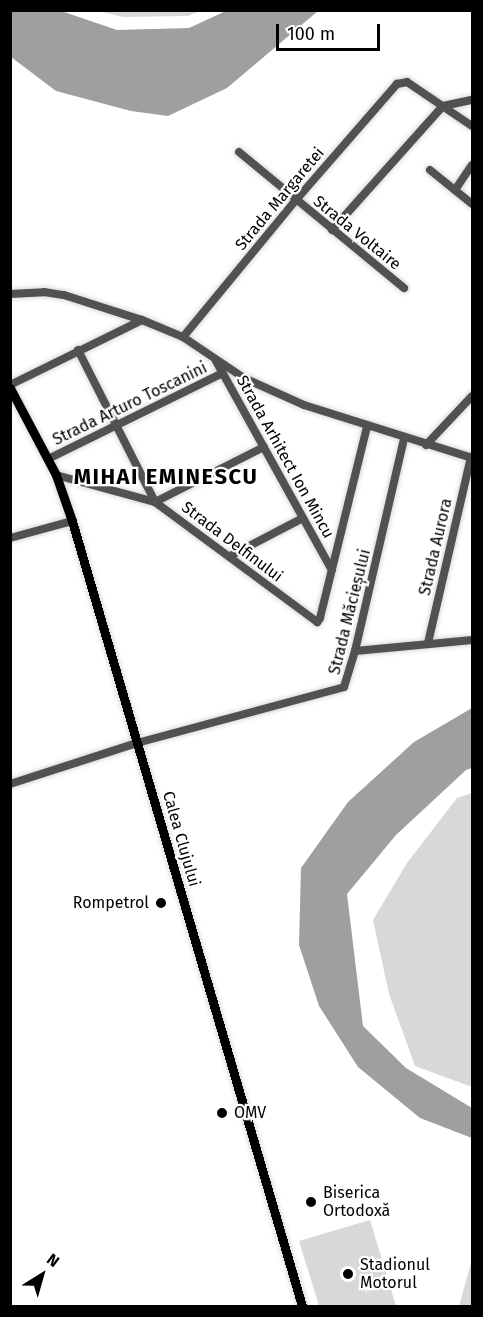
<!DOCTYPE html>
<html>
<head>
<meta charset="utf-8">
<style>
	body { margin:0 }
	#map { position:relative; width:483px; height:1317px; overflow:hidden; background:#fff; font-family:"Fira Sans",sans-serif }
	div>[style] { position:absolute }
	.green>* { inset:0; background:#d8d8d8 }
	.water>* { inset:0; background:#9f9f9f }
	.roads { filter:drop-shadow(0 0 2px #dbdbdb) drop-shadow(0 0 2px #dbdbdb) }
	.minor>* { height:8px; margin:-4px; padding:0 4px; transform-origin:4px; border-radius:4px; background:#515151 }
	.major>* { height:9px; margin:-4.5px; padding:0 4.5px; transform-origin:4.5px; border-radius:4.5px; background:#000 }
	.dots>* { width:16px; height:16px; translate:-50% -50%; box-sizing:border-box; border:3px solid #fff; border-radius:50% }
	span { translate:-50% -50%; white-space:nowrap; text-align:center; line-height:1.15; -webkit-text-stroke:4.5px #fff; paint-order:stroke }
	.street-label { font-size:16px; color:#000 }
	.poi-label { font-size:16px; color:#000 }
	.right { translate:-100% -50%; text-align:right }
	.left { translate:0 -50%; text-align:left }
	.district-label { font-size:22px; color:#000; font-weight:700; letter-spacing:1.5px }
	.frame { position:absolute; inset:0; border:12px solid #000; pointer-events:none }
	.north { position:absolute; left:12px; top:1245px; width:60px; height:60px; -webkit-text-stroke:4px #fff; paint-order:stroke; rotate:37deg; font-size:16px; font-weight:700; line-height:24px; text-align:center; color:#000 }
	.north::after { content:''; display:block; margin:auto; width:21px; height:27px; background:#000; clip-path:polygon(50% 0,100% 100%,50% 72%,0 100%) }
	.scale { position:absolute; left:276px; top:24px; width:104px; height:27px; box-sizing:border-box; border:3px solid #000; border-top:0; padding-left:8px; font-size:18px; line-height:21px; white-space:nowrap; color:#000; -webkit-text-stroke:4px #fff; paint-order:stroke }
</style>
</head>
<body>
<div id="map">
	<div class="green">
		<i style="clip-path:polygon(99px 11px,200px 10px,200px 11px,188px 16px,123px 17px)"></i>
		<i style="clip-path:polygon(472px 793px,472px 1087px,415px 1066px,389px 994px,373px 920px,407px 863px,457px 798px)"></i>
		<i style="clip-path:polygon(370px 1220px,396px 1306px,319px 1306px,299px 1241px)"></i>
		<i style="clip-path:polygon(471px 1263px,472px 1306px,459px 1306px)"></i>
	</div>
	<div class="water">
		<i style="clip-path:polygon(11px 10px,61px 11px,117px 30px,189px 28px,226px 11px,318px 11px,227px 88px,168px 116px,131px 111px,56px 91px,11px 57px)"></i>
		<i style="clip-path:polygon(472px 708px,472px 768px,466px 770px,396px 835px,347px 894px,363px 1026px,406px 1068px,472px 1108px,472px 1138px,420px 1118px,358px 1067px,319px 1006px,299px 945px,301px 868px,348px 802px,414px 742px)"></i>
	</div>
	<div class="roads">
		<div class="minor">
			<i style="left:239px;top:152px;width:214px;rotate:39.5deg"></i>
			<i style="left:430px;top:170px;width:54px;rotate:39deg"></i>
			<i style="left:455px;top:190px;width:30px;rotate:-56deg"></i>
			<i style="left:332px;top:230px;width:166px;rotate:-48.2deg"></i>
			<i style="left:443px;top:106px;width:30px;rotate:-12deg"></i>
			<i style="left:10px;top:294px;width:34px;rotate:-3deg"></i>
			<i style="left:44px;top:292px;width:20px;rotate:9deg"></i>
			<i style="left:64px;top:295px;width:82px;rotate:17.8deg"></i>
			<i style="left:142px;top:320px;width:44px;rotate:22.5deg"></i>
			<i style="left:183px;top:337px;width:73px;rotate:33.9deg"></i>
			<i style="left:244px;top:378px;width:66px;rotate:24.2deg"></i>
			<i style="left:304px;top:405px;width:176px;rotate:17.5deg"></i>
			<i style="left:183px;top:337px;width:178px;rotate:-50.5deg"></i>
			<i style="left:296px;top:200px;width:154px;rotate:-49deg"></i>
			<i style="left:397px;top:84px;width:10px;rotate:-11deg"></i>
			<i style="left:407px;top:82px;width:78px;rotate:34.1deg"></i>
			<i style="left:78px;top:350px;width:170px;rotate:63.1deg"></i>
			<i style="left:216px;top:361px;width:239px;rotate:61deg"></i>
			<i style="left:10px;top:385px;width:147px;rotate:-26.2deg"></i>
			<i style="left:426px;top:445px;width:67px;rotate:-46.8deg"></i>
			<i style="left:48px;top:459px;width:195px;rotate:-26.2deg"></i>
			<i style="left:56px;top:475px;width:103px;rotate:15.3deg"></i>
			<i style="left:155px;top:502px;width:202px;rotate:36.5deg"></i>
			<i style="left:317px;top:622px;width:5px;rotate:-53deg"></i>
			<i style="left:320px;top:618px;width:198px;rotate:-76.2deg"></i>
			<i style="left:155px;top:502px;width:122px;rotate:-26.8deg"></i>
			<i style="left:10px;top:538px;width:64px;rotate:-15.3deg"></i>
			<i style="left:230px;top:556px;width:82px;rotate:-27.5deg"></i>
			<i style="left:428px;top:643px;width:191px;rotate:-77deg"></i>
			<i style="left:355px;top:651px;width:118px;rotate:-5.4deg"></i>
			<i style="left:10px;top:784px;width:133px;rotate:-17.9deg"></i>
			<i style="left:137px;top:743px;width:214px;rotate:-15.1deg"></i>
			<i style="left:344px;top:687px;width:38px;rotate:-73deg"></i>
			<i style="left:355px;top:651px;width:218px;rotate:-77deg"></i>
		</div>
		<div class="major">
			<i style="left:10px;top:388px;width:98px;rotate:62.1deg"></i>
			<i style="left:56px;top:475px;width:49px;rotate:70.8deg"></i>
			<i style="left:72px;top:521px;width:818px;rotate:73.67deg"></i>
		</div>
	</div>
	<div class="dots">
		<i style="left:161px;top:903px;background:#000"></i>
		<i style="left:222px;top:1113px;background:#000"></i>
		<i style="left:311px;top:1202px;background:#000"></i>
		<i style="left:348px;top:1274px;background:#000"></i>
	</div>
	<div class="street-label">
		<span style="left:280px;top:199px;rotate:-50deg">Strada Margaretei</span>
		<span style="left:357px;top:233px;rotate:39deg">Strada Voltaire</span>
		<span style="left:130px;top:404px;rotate:-26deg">Strada Arturo Toscanini</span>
		<span style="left:285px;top:457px;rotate:61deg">Strada Arhitect Ion Mincu</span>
		<span style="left:232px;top:542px;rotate:37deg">Strada Delfinului</span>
		<span style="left:436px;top:547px;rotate:-77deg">Strada Aurora</span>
		<span style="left:350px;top:612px;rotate:-76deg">Strada Măcieșului</span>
		<span style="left:181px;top:839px;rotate:74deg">Calea Clujului</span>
	</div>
	<div class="poi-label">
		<span class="right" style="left:149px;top:903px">Rompetrol</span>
		<span class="left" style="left:234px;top:1113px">OMV</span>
		<span class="left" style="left:323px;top:1202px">Biserica<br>Ortodoxă</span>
		<span class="left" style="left:360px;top:1274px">Stadionul<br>Motorul</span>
	</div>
	<div class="district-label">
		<span style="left:166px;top:477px">MIHAI EMINESCU</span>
	</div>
	<div class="frame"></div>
	<div class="north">N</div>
	<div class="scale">100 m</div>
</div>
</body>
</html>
